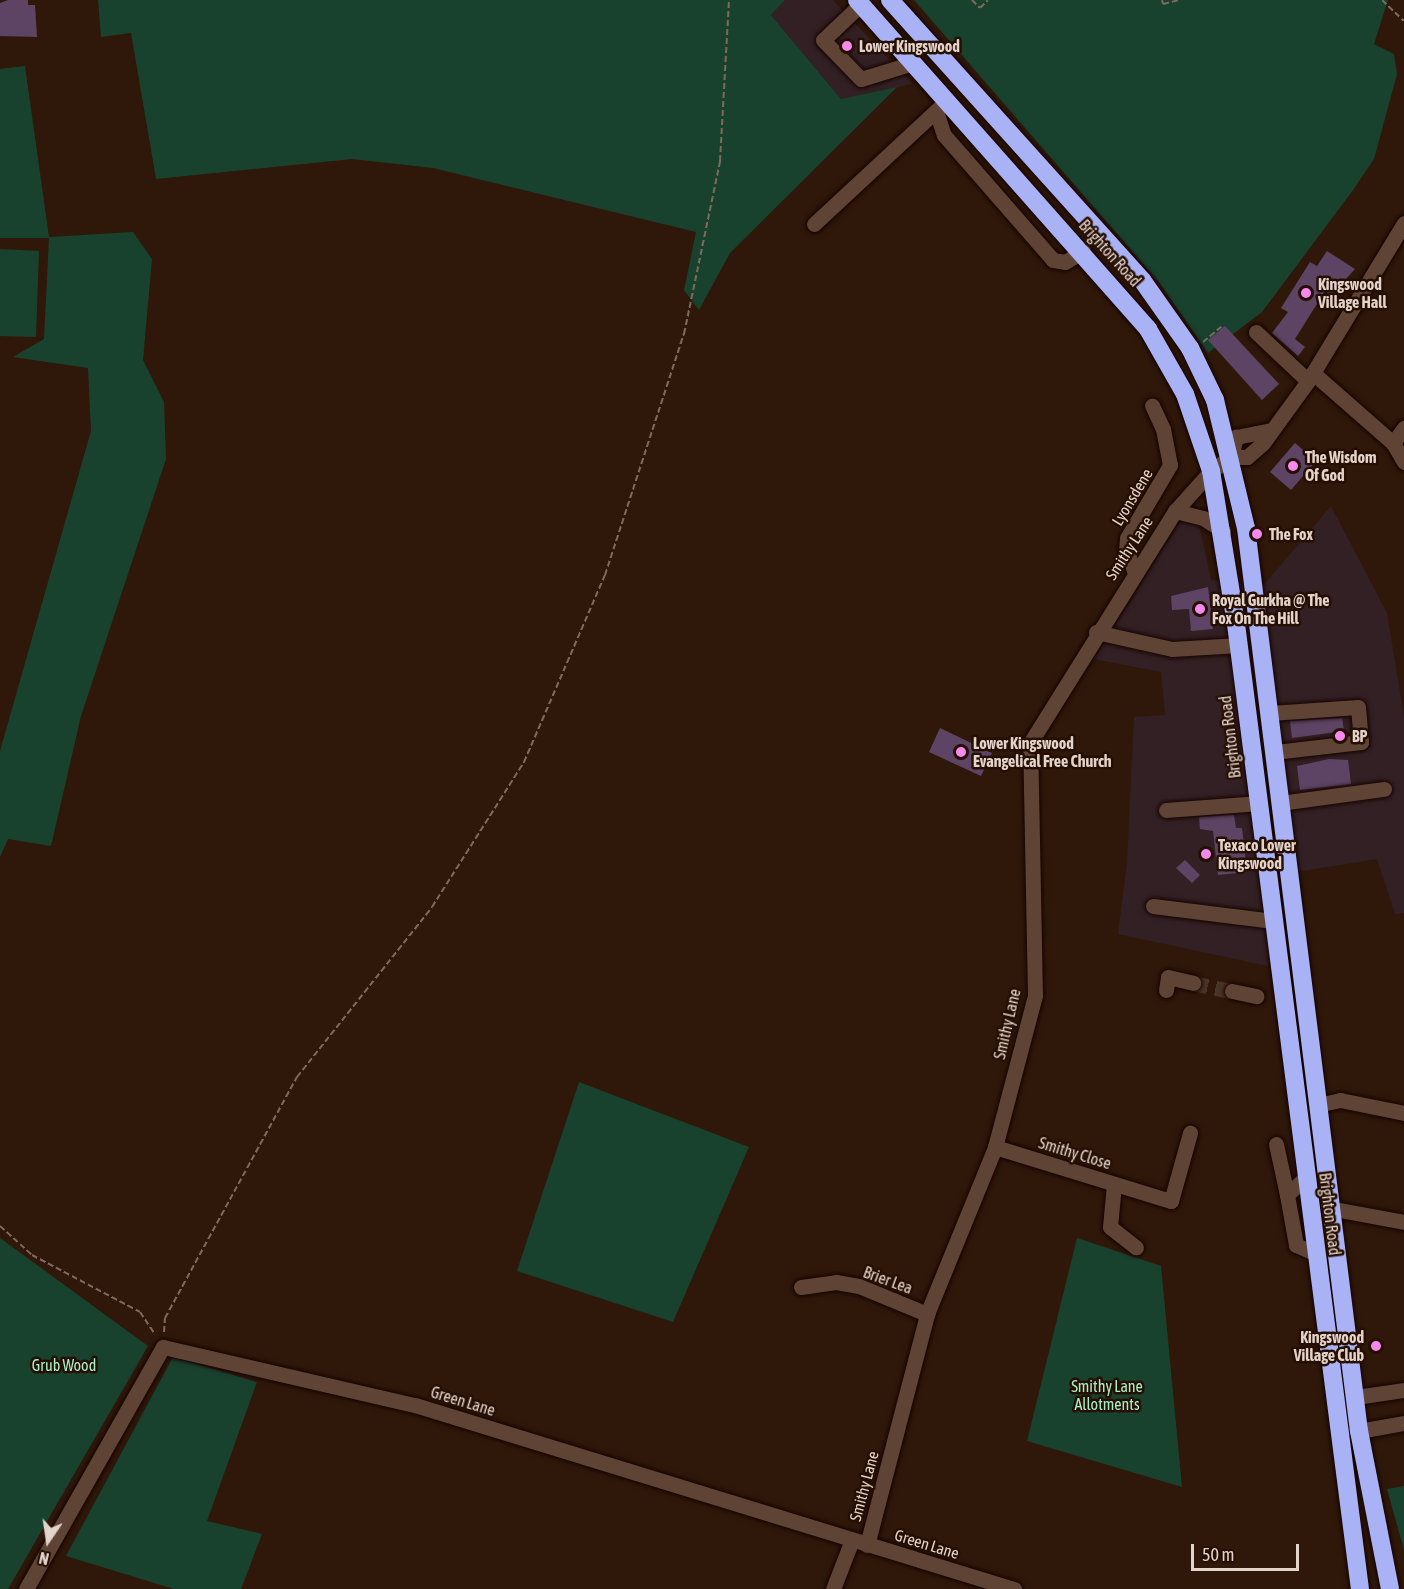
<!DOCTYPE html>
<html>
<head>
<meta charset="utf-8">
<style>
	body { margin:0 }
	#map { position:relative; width:1404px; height:1589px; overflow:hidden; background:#2f180a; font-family:"Asap Condensed",sans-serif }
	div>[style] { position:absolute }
	.commercial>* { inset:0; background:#332024 }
	.green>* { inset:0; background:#18422e }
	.building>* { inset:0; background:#5d4464 }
	.minor-tunnel>* { height:15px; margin-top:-7.5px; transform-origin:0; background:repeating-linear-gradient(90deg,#4a3427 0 15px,transparent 0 23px) }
	.path>* { height:2px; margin-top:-1px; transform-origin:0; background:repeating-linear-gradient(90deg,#7d695d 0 6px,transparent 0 9px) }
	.roads { filter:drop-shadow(0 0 2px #160300) drop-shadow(0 0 2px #160300) }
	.minor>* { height:15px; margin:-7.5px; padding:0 7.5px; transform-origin:7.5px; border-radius:7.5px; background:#5f4435 }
	.highway>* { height:18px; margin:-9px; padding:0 9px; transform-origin:9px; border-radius:9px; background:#aab2f6 }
	.dots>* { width:16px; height:16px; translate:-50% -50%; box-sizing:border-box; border:3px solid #250e02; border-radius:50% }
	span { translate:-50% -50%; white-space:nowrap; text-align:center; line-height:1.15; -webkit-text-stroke:5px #250e02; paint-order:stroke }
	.poi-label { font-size:16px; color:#e4d3ca; font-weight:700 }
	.left { translate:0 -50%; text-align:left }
	.right { translate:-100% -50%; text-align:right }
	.street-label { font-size:16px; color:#e4d3ca }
	.park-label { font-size:16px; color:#a6efc8 }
	.north { position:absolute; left:18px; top:1511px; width:60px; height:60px; -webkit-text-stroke:4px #250e02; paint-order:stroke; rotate:193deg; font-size:16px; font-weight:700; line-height:24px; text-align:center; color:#e4d3ca }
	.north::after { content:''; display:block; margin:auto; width:21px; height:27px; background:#e4d3ca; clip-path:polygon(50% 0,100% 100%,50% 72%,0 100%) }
	.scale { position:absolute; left:1191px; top:1544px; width:108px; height:27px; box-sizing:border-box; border:3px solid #e4d3ca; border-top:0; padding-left:8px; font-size:18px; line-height:21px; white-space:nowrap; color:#e4d3ca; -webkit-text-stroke:4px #250e02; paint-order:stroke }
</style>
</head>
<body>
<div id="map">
	<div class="commercial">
		<i style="clip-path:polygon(785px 0,833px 0,912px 84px,841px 99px,771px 15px)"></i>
		<i style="clip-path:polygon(1331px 506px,1387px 613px,1404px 717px,1404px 913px,1395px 914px,1377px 859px,1296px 872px,1268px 966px,1118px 934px,1127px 863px,1134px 717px,1165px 715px,1161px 672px,1094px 659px,1179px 523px,1188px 520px,1199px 525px,1211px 580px,1263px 586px)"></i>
	</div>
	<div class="green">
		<i style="clip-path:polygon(98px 0,785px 0,771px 15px,841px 99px,897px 87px,730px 253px,699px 310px,684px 290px,696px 232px,433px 168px,352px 159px,156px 179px,131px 33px,101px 37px)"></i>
		<i style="clip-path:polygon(914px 0,1388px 0,1374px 44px,1394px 54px,1397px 74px,1374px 159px,1353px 190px,1262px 312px,1208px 353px,1159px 282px)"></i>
		<i style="clip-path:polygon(25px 66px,49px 237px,133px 232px,152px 259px,143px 360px,164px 402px,166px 459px,81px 716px,51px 846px,8px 839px,0 857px,0 751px,91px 431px,88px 368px,13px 357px,44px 339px,49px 238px,0 238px,0 69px)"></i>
		<i style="clip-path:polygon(0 249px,39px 251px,36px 337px,0 336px)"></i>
		<i style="clip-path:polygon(579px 1082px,749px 1147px,673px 1322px,517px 1271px)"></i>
		<i style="clip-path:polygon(0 1238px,148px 1346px,8px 1589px,0 1589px)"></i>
		<i style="clip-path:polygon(1077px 1238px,1161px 1266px,1182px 1487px,1027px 1441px)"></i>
		<i style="clip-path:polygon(173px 1357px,257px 1382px,207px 1521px,262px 1534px,241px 1589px,174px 1589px,66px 1556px)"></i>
		<i style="clip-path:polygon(1404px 1486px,1404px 1550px,1387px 1489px)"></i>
	</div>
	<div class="building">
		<i style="clip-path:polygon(8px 0,28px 0,28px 5px,35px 5px,37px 37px,0 36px,0 3px)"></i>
		<i style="clip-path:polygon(1327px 251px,1355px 269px,1331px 295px,1325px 291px,1295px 339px,1305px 347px,1298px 356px,1272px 333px,1288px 312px,1281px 308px,1310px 262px,1317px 266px)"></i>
		<i style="clip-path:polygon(1225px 326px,1279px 384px,1262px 400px,1208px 340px)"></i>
		<i style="clip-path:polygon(1295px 443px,1316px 461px,1291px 490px,1270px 472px)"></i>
		<i style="clip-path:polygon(1208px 587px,1213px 629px,1191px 631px,1189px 609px,1172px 610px,1171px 596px)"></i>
		<i style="clip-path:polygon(1342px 718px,1344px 731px,1292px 738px,1290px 721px)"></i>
		<i style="clip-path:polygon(940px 728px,992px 753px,981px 776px,929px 752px)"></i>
		<i style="clip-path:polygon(1329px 759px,1348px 760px,1351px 784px,1300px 790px,1297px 766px)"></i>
		<i style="clip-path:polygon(1234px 815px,1236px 828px,1242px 828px,1247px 872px,1218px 875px,1213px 831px,1200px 829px,1199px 817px)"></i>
		<i style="clip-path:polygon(1185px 860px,1200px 875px,1192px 883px,1176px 868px)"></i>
	</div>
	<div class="minor-tunnel">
		<i style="left:1193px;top:983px;width:40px;rotate:12deg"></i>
	</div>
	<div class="path">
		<i style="left:972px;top:0;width:11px;rotate:45deg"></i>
		<i style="left:980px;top:8px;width:11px;rotate:-45deg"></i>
		<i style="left:1162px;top:0;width:4px;rotate:76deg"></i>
		<i style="left:1163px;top:4px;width:16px;rotate:-14deg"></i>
		<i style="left:1382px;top:0;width:30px;rotate:44deg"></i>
		<i style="left:1203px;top:342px;width:25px;rotate:-40deg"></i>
		<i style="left:0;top:1226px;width:43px;rotate:42.2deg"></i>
		<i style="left:32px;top:1255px;width:122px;rotate:27.8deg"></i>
		<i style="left:140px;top:1312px;width:27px;rotate:56deg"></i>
		<i style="left:164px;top:1332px;width:14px;rotate:-86deg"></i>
		<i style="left:165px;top:1318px;width:275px;rotate:-61.3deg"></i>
		<i style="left:297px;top:1077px;width:217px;rotate:-51.5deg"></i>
		<i style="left:432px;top:907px;width:172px;rotate:-57.6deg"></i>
		<i style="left:524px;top:762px;width:204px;rotate:-66.6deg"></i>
		<i style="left:605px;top:575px;width:254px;rotate:-71.9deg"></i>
		<i style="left:684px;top:334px;width:177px;rotate:-78.2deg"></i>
		<i style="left:720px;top:161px;width:161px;rotate:-86.8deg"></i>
	</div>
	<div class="roads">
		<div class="minor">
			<i style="left:861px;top:4px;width:52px;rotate:136.5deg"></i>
			<i style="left:823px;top:40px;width:54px;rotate:45.7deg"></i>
			<i style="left:861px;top:79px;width:54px;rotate:-17.1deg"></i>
			<i style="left:936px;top:111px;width:25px;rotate:72deg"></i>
			<i style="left:944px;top:135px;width:166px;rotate:48.9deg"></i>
			<i style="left:1053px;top:260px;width:12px;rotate:9deg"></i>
			<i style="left:1065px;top:262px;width:21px;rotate:-31deg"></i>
			<i style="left:814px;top:224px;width:175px;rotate:-42.9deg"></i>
			<i style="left:1256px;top:332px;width:71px;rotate:43.3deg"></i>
			<i style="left:1313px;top:373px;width:106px;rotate:41.2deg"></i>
			<i style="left:1393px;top:443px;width:22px;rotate:60deg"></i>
			<i style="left:1393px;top:443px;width:19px;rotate:-54deg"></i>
			<i style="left:1231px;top:457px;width:16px"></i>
			<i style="left:1247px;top:457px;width:21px;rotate:-41deg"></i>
			<i style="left:1263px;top:443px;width:77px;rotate:-54deg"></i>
			<i style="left:1308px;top:381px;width:185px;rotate:-58.7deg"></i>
			<i style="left:1231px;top:457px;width:21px;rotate:-76deg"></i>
			<i style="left:1236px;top:437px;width:33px;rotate:-11deg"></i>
			<i style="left:1175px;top:511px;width:29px;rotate:14deg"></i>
			<i style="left:1203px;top:518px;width:24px;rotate:33deg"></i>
			<i style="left:1135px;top:573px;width:25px;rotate:-111deg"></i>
			<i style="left:1126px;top:550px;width:12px;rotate:-85deg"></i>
			<i style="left:1127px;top:538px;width:85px;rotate:-59.5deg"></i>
			<i style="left:1170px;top:465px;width:37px;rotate:-101deg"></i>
			<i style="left:1163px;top:429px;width:26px;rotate:-115deg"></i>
			<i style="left:1096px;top:632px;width:78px;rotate:12.6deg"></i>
			<i style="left:1172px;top:649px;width:67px;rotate:-3.4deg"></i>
			<i style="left:1270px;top:713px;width:88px;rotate:-3.9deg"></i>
			<i style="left:1358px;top:707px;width:35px;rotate:85deg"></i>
			<i style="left:1361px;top:742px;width:88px;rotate:173.4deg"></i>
			<i style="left:1280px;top:803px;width:105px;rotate:-7.7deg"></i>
			<i style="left:1166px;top:810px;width:93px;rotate:-4.3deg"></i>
			<i style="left:1153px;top:906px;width:121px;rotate:7.1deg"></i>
			<i style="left:1166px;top:990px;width:13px;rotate:-81deg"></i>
			<i style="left:1168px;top:977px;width:26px;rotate:13deg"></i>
			<i style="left:1232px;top:991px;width:25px;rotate:12deg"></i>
			<i style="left:1317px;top:1105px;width:24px;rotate:-12deg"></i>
			<i style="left:1340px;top:1100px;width:65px;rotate:11.5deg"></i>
			<i style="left:1276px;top:1144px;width:52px;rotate:77.8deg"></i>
			<i style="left:995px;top:1147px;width:184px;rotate:17.1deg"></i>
			<i style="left:1171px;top:1201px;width:71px;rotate:-74.4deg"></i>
			<i style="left:1306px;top:1177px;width:26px;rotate:137deg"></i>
			<i style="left:1287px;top:1195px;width:51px;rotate:79.8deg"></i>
			<i style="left:1296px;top:1245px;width:22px;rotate:24deg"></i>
			<i style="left:1114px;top:1184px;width:43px;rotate:95.3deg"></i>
			<i style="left:1110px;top:1227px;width:33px;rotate:38deg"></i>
			<i style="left:1329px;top:1208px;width:76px;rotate:10.6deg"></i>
			<i style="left:801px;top:1287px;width:35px;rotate:-8deg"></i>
			<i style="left:836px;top:1282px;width:23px;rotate:10deg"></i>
			<i style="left:859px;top:1286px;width:74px;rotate:22.4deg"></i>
			<i style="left:1356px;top:1397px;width:49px;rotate:-8.3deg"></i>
			<i style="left:1359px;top:1431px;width:46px;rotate:-10.1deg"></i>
			<i style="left:867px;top:1545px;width:239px;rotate:-75.4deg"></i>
			<i style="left:927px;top:1314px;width:180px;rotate:-67.8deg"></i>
			<i style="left:995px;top:1147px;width:156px;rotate:-75.2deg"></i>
			<i style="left:1035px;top:996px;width:253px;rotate:-91.1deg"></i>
			<i style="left:1030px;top:743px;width:274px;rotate:-58deg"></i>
			<i style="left:1175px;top:511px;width:54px;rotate:-48deg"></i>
			<i style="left:1211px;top:471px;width:24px;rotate:-35deg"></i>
			<i style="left:26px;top:1589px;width:278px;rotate:-60.5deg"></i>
			<i style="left:163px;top:1347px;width:259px;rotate:13deg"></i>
			<i style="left:415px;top:1405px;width:627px;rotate:17.08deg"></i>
			<i style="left:833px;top:1589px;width:53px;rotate:-68.8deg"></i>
		</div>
		<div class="highway">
			<i style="left:857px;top:0;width:439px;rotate:48.5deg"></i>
			<i style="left:1148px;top:329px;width:75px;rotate:60.4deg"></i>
			<i style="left:1185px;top:394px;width:81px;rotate:71.3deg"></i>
			<i style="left:1211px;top:471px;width:155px;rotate:80.7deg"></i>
			<i style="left:1236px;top:624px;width:973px;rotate:82.68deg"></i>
			<i style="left:890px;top:0;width:377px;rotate:48deg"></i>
			<i style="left:1142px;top:280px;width:83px;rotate:54.8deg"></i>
			<i style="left:1190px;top:348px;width:58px;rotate:64.3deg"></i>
			<i style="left:1215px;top:400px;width:132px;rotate:76.4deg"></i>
			<i style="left:1246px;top:528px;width:910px;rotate:82.87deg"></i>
			<i style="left:1359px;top:1431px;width:161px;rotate:78.9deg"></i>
		</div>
	</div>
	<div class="dots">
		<i style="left:847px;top:46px;background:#f589ee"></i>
		<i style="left:1306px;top:293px;background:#f589ee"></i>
		<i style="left:1293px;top:466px;background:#f589ee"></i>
		<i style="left:1257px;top:534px;background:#f589ee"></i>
		<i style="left:1200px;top:609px;background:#f589ee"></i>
		<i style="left:1340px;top:736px;background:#f589ee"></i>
		<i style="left:961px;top:752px;background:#f589ee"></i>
		<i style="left:1206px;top:854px;background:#f589ee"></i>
		<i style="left:1376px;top:1346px;background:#f589ee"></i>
	</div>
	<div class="poi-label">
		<span class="left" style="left:859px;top:46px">Lower Kingswood</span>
		<span class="left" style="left:1318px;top:293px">Kingswood<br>Village Hall</span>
		<span class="left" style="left:1305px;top:466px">The Wisdom<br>Of God</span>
		<span class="left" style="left:1269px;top:534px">The Fox</span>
		<span class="left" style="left:1212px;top:609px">Royal Gurkha @ The<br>Fox On The Hill</span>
		<span class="left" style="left:1352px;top:736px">BP</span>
		<span class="left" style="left:973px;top:752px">Lower Kingswood<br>Evangelical Free Church</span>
		<span class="left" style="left:1218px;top:854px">Texaco Lower<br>Kingswood</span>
		<span class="right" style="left:1364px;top:1346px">Kingswood<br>Village Club</span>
	</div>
	<div class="street-label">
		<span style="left:1110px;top:253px;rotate:48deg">Brighton Road</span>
		<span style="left:1132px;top:497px;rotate:-59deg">Lyonsdene</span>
		<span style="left:1129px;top:548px;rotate:-57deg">Smithy Lane</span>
		<span style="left:1230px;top:737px;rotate:-97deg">Brighton Road</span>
		<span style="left:1007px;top:1024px;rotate:-77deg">Smithy Lane</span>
		<span style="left:1075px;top:1153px;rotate:17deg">Smithy Close</span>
		<span style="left:1330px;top:1214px;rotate:83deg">Brighton Road</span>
		<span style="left:888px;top:1280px;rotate:20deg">Brier Lea</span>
		<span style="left:463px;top:1401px;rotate:17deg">Green Lane</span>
		<span style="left:864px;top:1486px;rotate:-75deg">Smithy Lane</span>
		<span style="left:927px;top:1544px;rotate:17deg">Green Lane</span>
	</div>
	<div class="park-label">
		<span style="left:64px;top:1365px">Grub Wood</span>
		<span style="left:1107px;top:1395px">Smithy Lane<br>Allotments</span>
	</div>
	<div class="north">N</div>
	<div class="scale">50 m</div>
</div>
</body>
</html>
